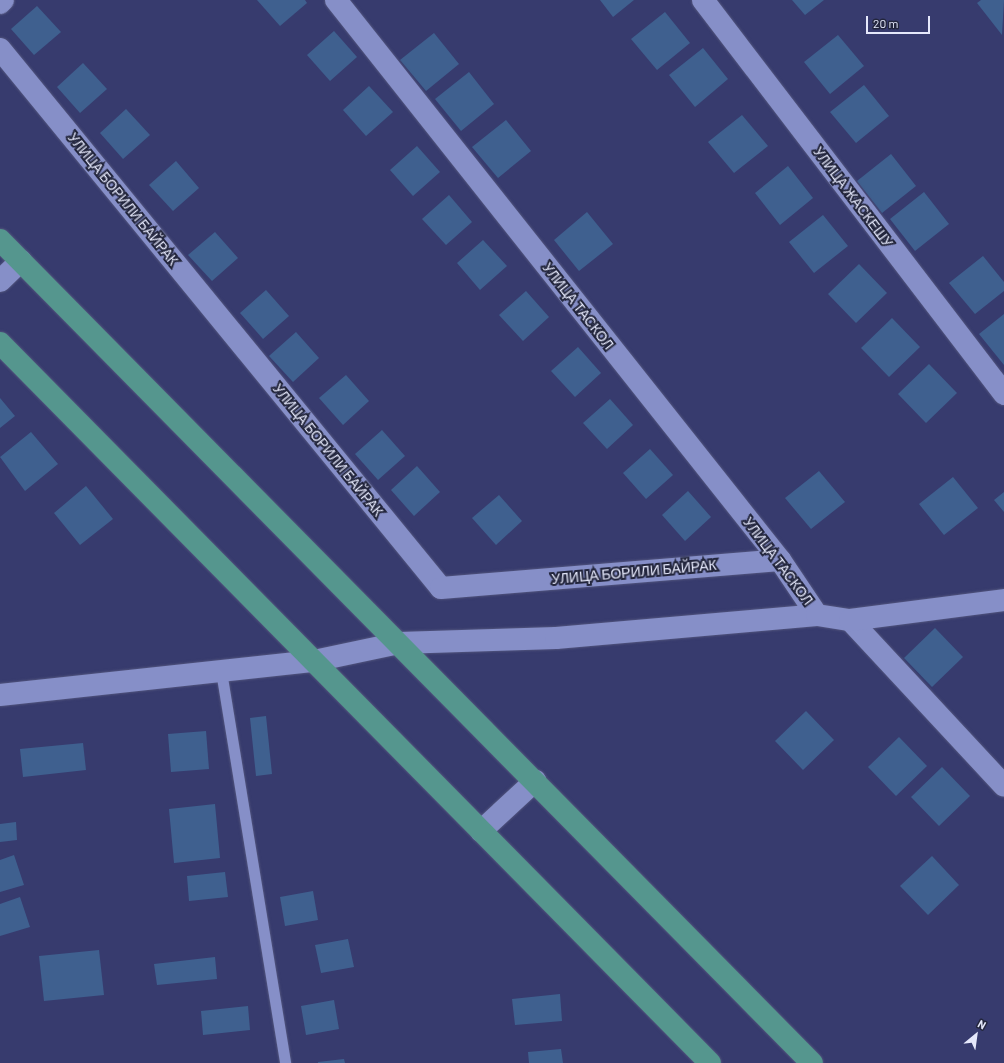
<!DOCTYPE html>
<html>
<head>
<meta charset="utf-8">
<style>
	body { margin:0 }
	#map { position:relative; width:1004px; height:1063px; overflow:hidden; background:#373b6e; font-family:Barlow,sans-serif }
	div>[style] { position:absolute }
	.building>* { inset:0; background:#3f608f }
	.roads { filter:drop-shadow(0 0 1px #52557d) drop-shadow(0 0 1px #52557d) }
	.lane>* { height:11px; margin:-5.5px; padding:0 5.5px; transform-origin:5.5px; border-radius:5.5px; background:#868fc8 }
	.street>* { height:22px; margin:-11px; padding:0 11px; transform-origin:11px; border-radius:11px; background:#868fc8 }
	.secondary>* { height:22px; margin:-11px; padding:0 11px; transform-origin:11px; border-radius:11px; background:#868fc8 }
	.primary>* { height:22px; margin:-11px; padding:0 11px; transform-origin:11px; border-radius:11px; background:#55968e }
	span { translate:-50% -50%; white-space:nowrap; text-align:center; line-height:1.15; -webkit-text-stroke:4px #23263d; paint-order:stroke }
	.street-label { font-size:14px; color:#e5e8fb }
	.north { position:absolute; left:956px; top:1015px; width:40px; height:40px; -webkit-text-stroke:3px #23263d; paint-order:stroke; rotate:29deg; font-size:11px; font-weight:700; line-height:16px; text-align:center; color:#e5e8fb }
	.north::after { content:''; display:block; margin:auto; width:14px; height:18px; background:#e5e8fb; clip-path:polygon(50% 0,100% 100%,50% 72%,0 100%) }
	.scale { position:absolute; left:866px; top:16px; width:64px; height:18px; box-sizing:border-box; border:2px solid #e5e8fb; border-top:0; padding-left:5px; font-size:12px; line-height:14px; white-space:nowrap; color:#e5e8fb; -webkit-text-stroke:3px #23263d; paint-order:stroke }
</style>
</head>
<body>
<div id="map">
	<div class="building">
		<i style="clip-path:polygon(257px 0,305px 0,307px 3px,280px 26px)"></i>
		<i style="clip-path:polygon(600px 0,634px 0,613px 17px)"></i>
		<i style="clip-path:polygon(792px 0,824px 0,805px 15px)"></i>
		<i style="clip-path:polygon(981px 0,1004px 0,1002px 35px,977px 3px)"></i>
		<i style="clip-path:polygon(37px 6px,61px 32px,34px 55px,11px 29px)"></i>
		<i style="clip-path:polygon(665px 12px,690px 43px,657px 70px,631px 39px)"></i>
		<i style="clip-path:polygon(334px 31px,357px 57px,330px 81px,307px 55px)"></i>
		<i style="clip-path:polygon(434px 33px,459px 64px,426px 91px,400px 60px)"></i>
		<i style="clip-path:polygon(838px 35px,864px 66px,830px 94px,804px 62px)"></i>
		<i style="clip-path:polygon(703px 48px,728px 79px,695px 107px,669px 75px)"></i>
		<i style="clip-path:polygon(83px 63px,107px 89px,80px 113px,57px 87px)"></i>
		<i style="clip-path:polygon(469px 72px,494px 104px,461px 131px,435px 99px)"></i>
		<i style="clip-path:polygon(864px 85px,889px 116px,856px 143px,830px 112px)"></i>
		<i style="clip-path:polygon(369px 86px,393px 112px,366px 136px,343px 110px)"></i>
		<i style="clip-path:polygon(126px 109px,150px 135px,123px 159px,100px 133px)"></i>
		<i style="clip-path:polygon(742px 115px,768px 146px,734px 173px,708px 142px)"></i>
		<i style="clip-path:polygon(506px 120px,531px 151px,498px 178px,472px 147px)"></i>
		<i style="clip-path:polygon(417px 146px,440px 172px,413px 196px,390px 170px)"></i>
		<i style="clip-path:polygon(891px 154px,916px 186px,882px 213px,857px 181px)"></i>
		<i style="clip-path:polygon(176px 161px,199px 188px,173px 211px,149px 185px)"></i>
		<i style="clip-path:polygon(788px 166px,813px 198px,780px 225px,755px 193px)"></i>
		<i style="clip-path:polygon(924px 192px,949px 224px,915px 251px,890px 219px)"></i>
		<i style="clip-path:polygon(449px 195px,472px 222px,446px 245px,422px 219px)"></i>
		<i style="clip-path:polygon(587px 212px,613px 244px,579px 271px,554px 240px)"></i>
		<i style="clip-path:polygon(823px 215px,848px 246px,814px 273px,789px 242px)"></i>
		<i style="clip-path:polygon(215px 232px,238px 258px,212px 281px,188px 255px)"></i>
		<i style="clip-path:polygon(483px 240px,507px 266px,480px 290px,457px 263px)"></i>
		<i style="clip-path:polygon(983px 256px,1004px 282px,1004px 291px,975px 314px,949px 283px)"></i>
		<i style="clip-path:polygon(859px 264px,887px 293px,856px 323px,828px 294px)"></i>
		<i style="clip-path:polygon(266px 290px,289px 316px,263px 339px,240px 313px)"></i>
		<i style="clip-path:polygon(526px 291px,549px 317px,523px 341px,499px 315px)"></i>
		<i style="clip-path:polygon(1004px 314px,1004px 365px,979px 334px)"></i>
		<i style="clip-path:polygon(892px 318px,920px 347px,889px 377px,861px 348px)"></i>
		<i style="clip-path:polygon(296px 332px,319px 358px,293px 382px,269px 356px)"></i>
		<i style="clip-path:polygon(578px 347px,601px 373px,575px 397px,551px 371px)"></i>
		<i style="clip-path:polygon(929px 364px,957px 393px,926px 423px,898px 394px)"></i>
		<i style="clip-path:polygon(346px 375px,369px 401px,343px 425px,319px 398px)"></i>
		<i style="clip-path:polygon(0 398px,15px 416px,0 428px)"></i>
		<i style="clip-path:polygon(610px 399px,633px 425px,607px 449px,583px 423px)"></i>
		<i style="clip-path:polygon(382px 430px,405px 456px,378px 480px,355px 454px)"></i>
		<i style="clip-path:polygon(31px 432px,58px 464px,25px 491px,0 457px)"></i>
		<i style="clip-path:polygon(650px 449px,673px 475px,646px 499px,623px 473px)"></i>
		<i style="clip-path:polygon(417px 466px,440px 492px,414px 516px,391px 490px)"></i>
		<i style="clip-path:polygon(819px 471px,845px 502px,811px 529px,785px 498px)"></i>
		<i style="clip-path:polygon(953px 477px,978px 508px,944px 535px,919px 504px)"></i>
		<i style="clip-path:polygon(86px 486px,113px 519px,80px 545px,54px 513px)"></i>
		<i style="clip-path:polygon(688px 491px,711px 517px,685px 541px,662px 515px)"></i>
		<i style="clip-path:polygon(1004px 492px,1004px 512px,994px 500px)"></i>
		<i style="clip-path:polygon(499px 495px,522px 521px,496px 545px,472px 518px)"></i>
		<i style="clip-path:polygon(935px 628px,963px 657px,932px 687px,904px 658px)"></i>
		<i style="clip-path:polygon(806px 711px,834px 740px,803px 770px,775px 741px)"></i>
		<i style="clip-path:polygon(266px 716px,272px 774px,256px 776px,250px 718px)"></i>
		<i style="clip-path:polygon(206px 731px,209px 769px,171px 772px,168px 734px)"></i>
		<i style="clip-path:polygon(899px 737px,927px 766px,896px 796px,868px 767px)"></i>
		<i style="clip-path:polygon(83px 743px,86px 770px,23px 777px,20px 749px)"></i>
		<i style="clip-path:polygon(942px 767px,970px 796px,939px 826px,911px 797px)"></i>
		<i style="clip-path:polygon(215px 804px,220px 858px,174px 863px,169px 809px)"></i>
		<i style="clip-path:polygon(16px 822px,17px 840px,0 842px,0 824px)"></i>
		<i style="clip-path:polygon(14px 855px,24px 885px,0 892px,0 860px)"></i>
		<i style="clip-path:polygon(932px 856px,959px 885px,928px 915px,900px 886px)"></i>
		<i style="clip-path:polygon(225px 872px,228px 897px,189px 901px,187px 876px)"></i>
		<i style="clip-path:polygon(313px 891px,318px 920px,285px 926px,280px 897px)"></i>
		<i style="clip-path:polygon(20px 897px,30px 927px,0 936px,0 904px)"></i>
		<i style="clip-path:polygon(348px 939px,354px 967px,321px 973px,315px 945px)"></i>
		<i style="clip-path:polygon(99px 950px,104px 995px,44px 1001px,39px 956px)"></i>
		<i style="clip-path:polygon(215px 957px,217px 979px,157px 985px,154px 964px)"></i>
		<i style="clip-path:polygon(560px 994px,562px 1021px,515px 1025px,512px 999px)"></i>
		<i style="clip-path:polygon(334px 1000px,339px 1029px,306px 1035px,301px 1006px)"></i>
		<i style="clip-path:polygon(248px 1006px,250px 1030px,203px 1035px,201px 1011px)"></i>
		<i style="clip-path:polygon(561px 1049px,563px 1063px,529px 1063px,528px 1052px)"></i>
		<i style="clip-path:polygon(344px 1059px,345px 1063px,318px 1063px,318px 1062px)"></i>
	</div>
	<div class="roads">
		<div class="lane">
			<i style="left:221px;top:671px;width:397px;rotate:80.7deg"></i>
		</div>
		<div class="street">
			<i style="left:336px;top:0;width:715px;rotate:51.59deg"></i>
			<i style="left:780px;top:560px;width:66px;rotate:56.1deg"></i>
			<i style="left:703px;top:0;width:496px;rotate:52.6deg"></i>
			<i style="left:0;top:3px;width:4px;rotate:-45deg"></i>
			<i style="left:0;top:49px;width:696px;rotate:50.71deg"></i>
			<i style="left:441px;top:588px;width:340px;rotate:-4.7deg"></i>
			<i style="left:850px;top:620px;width:226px;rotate:47.1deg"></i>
			<i style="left:399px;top:643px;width:157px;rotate:-1.8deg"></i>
			<i style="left:556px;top:638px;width:262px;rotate:-5deg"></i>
			<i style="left:817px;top:615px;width:33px;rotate:9deg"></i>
			<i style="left:850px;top:620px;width:155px;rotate:-7.4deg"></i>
		</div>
		<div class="secondary">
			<i style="left:0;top:281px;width:29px;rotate:-44deg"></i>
			<i style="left:0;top:695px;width:316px;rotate:-6.2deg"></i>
			<i style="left:314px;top:661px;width:87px;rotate:-12deg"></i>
			<i style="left:481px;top:831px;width:74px;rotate:-42.8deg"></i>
		</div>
		<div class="primary">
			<i style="left:0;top:240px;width:1156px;rotate:45.39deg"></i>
			<i style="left:0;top:343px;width:1011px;rotate:45.4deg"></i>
		</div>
	</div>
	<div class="street-label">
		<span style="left:853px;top:197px;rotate:53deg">УЛИЦА ЖАСКЕШУ</span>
		<span style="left:123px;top:199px;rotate:51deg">УЛИЦА БОРИЛИ БАЙРАК</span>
		<span style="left:578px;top:306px;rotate:52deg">УЛИЦА ТАСКОЛ</span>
		<span style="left:328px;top:450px;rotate:51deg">УЛИЦА БОРИЛИ БАЙРАК</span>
		<span style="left:778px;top:561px;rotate:53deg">УЛИЦА ТАСКОЛ</span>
		<span style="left:634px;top:572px;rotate:-5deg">УЛИЦА БОРИЛИ БАЙРАК</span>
	</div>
	<div class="north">N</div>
	<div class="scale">20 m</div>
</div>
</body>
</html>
